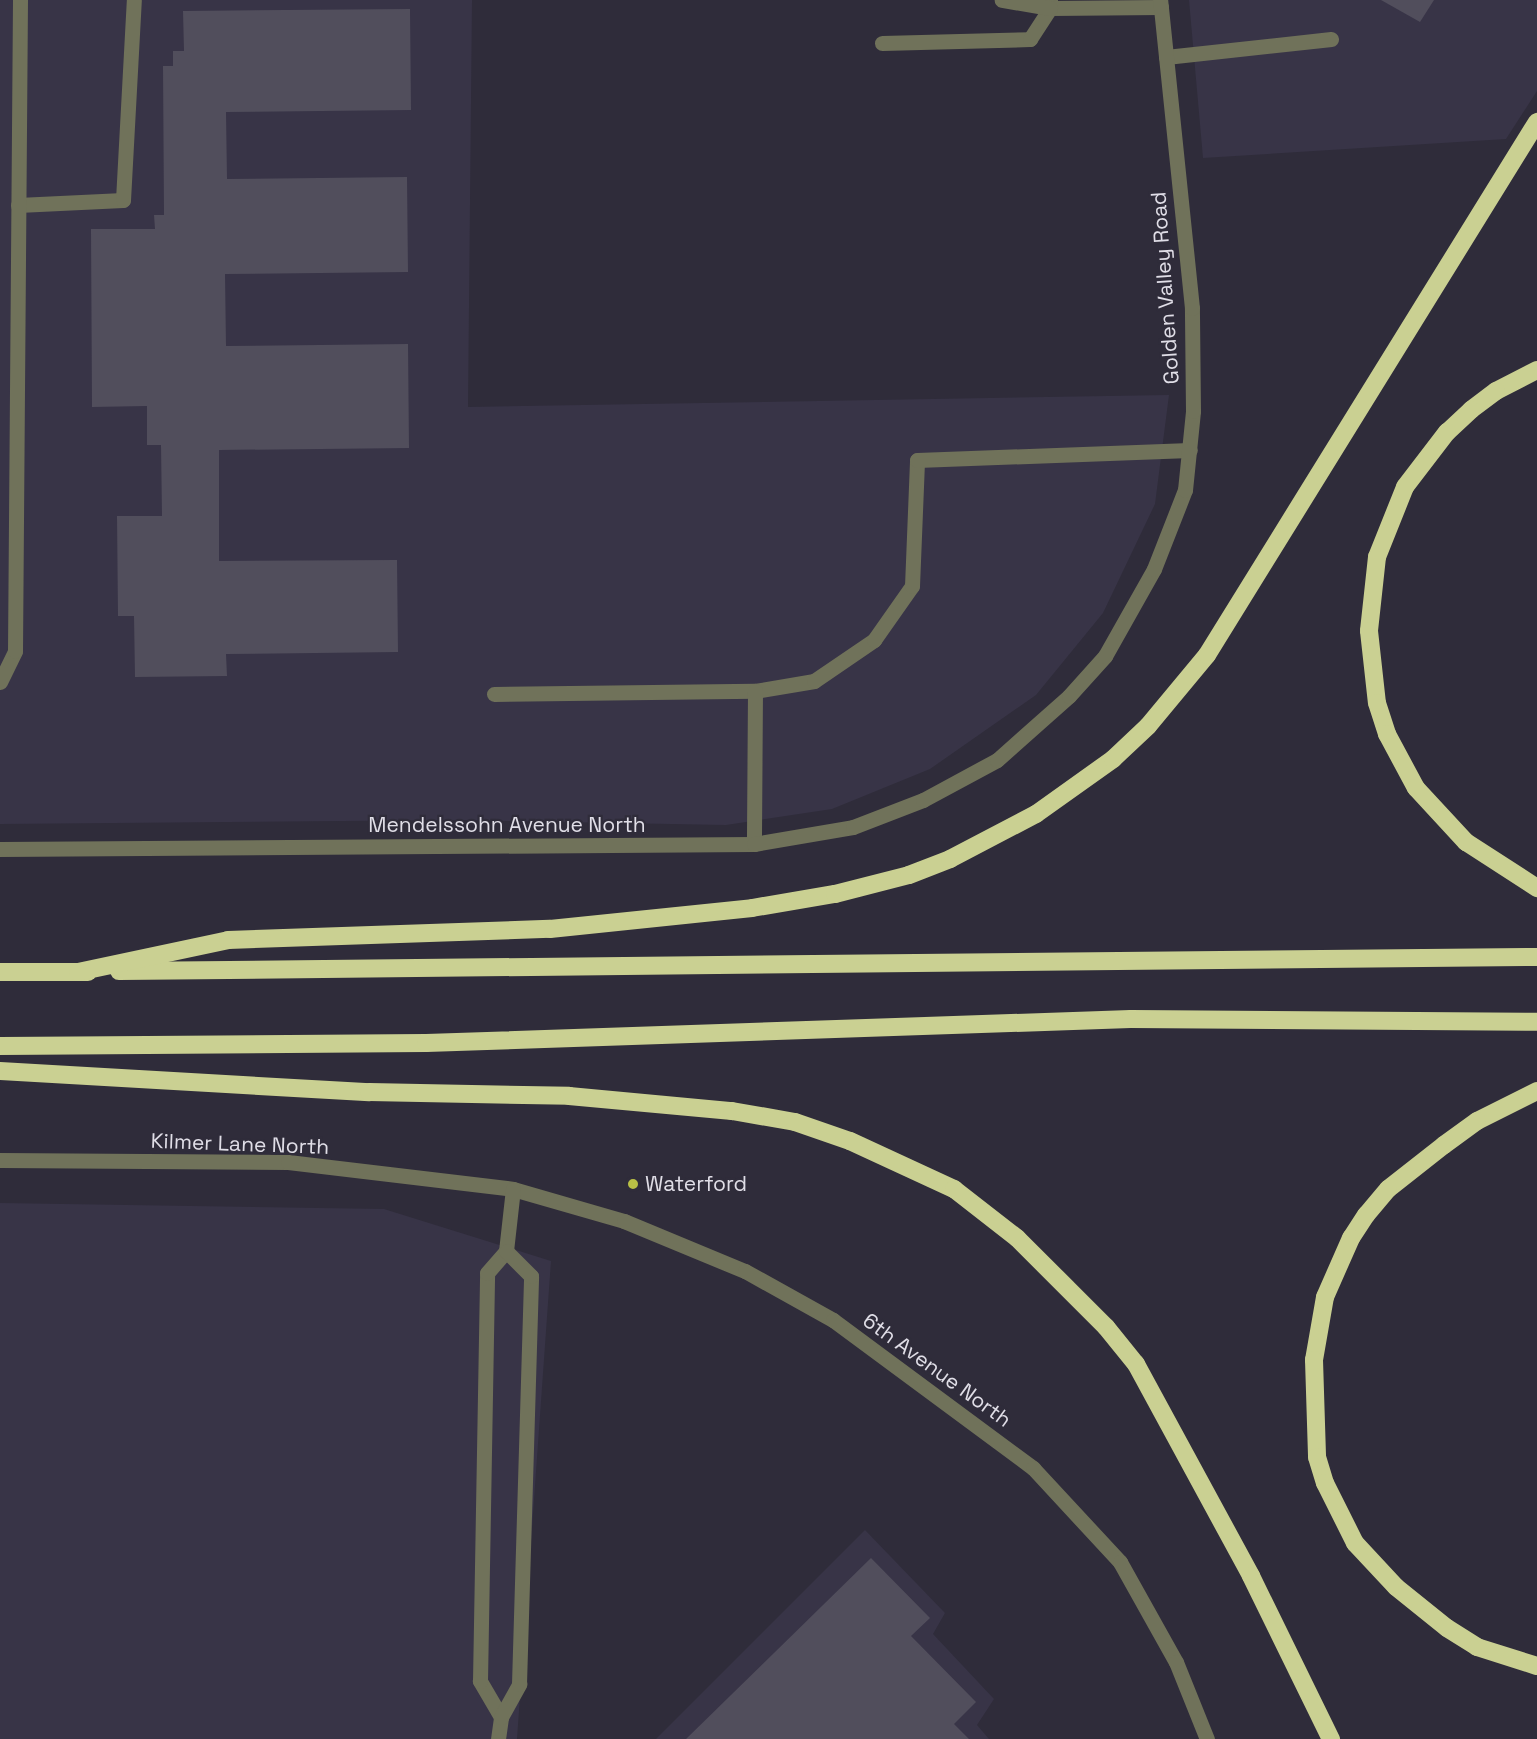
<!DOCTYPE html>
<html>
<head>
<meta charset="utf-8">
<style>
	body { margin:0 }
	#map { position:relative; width:1537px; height:1739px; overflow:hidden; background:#2f2c3a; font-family:"Space Grotesk",sans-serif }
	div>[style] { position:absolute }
	.built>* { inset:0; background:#383447 }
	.building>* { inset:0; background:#514e5c }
	.minor>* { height:15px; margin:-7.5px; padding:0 7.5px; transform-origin:7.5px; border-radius:7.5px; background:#70725a }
	.highway>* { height:18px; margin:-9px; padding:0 9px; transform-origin:9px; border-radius:9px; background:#cad092 }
	.dots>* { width:16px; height:16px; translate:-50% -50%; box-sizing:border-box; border:3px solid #2f2c3a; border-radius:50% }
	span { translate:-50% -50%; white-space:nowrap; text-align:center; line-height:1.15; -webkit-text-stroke:4.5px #2f2c3a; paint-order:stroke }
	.street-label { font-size:21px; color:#e0dee7 }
	.poi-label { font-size:21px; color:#e0dee7 }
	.left { translate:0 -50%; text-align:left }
</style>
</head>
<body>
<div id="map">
	<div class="built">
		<i style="clip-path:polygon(0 0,472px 0,468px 407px,1169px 395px,1155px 504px,1103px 613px,1036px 695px,930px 769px,832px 809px,726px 825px,459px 820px,0 824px)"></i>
		<i style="clip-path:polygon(1189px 0,1537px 0,1537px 91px,1506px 139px,1203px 158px)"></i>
		<i style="clip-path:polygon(0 1203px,384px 1209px,551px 1261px,517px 1739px,0 1739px)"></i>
		<i style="clip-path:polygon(865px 1530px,945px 1613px,933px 1634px,994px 1699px,977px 1725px,989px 1739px,656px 1739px)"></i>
	</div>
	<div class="building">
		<i style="clip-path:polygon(1381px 0,1434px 0,1420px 22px)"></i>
		<i style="clip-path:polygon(410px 9px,411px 110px,226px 112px,227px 179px,407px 177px,408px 272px,225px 274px,226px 346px,408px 344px,409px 448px,219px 450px,219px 561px,397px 560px,398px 652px,226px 654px,227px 676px,135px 677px,134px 616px,118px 616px,117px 516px,162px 516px,161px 445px,147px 445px,147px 406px,92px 407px,91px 229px,155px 229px,154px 215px,164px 215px,163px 66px,173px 66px,173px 51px,184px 51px,183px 11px)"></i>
		<i style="clip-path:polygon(871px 1558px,930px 1618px,911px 1636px,976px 1702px,954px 1724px,969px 1739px,686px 1739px)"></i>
	</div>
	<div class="minor">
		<i style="left:1050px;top:0;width:8px;rotate:90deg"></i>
		<i style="left:1050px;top:8px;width:111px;rotate:-0.5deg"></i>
		<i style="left:882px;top:43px;width:148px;rotate:-1.5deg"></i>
		<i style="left:1030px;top:39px;width:37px;rotate:-57deg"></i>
		<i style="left:1050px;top:8px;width:49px;rotate:-170.5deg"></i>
		<i style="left:1166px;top:57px;width:166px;rotate:-6.2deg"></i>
		<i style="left:18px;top:205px;width:105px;rotate:-2.7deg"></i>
		<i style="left:123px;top:200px;width:200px;rotate:-86.9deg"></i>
		<i style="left:0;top:682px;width:34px;rotate:-64deg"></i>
		<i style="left:15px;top:651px;width:651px;rotate:-89.56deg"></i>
		<i style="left:755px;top:691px;width:60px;rotate:-9.6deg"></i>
		<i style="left:814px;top:681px;width:73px;rotate:-34.3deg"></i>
		<i style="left:874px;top:640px;width:66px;rotate:-54.9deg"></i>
		<i style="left:912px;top:586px;width:126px;rotate:-87.7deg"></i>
		<i style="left:917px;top:460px;width:273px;rotate:-2.1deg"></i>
		<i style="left:494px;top:694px;width:261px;rotate:-0.7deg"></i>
		<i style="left:755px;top:691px;width:153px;rotate:90.4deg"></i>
		<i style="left:0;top:849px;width:754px;rotate:-0.38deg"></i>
		<i style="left:754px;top:844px;width:100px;rotate:-9.7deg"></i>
		<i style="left:853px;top:827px;width:75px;rotate:-21.1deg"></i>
		<i style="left:923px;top:800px;width:84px;rotate:-28.4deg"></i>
		<i style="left:997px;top:760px;width:96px;rotate:-41.6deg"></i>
		<i style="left:1069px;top:696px;width:54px;rotate:-48deg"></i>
		<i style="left:1105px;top:656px;width:100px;rotate:-60.6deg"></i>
		<i style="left:1154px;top:569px;width:85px;rotate:-68.6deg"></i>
		<i style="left:1185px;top:490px;width:79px;rotate:-84.2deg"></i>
		<i style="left:1193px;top:411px;width:103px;rotate:-90.6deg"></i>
		<i style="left:1192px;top:308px;width:310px;rotate:-95.9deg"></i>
		<i style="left:0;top:1160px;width:288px;rotate:0.4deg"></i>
		<i style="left:288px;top:1162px;width:227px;rotate:6.8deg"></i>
		<i style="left:513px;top:1189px;width:116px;rotate:16.1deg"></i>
		<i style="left:624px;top:1221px;width:131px;rotate:22.5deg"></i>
		<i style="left:745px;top:1271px;width:101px;rotate:29.1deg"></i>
		<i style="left:833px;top:1320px;width:249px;rotate:36.5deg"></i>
		<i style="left:1033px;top:1468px;width:128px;rotate:47.2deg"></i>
		<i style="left:1120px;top:1562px;width:115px;rotate:60.8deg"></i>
		<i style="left:1176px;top:1662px;width:83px;rotate:68.1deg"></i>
		<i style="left:501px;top:1717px;width:42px;rotate:-120.3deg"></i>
		<i style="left:480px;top:1681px;width:408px;rotate:-89deg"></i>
		<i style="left:487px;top:1273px;width:29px;rotate:-49deg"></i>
		<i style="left:506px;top:1251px;width:62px;rotate:-83.6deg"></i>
		<i style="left:498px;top:1739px;width:22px;rotate:-82deg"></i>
		<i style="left:501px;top:1717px;width:38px;rotate:-61deg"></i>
		<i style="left:519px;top:1684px;width:408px;rotate:-88.3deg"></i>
		<i style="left:531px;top:1276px;width:35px;rotate:-135deg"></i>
	</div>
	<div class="highway">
		<i style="left:1537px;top:370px;width:46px;rotate:152.9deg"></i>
		<i style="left:1496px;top:391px;width:31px;rotate:143deg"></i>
		<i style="left:1471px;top:410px;width:33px;rotate:137deg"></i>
		<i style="left:1447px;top:432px;width:69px;rotate:127.4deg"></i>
		<i style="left:1405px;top:487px;width:75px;rotate:111.8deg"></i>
		<i style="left:1377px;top:557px;width:74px;rotate:96.2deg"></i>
		<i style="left:1369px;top:631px;width:72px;rotate:83.7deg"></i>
		<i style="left:1377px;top:703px;width:33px;rotate:72deg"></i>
		<i style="left:1387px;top:734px;width:61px;rotate:61.8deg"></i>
		<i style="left:1416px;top:788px;width:74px;rotate:47.2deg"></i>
		<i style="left:1466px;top:842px;width:85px;rotate:32.9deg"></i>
		<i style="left:119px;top:971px;width:1418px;rotate:-0.57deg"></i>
		<i style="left:0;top:972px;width:88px"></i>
		<i style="left:78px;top:972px;width:153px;rotate:-12deg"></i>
		<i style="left:228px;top:940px;width:322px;rotate:-2deg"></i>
		<i style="left:550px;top:929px;width:203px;rotate:-5.9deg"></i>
		<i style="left:752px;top:908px;width:84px;rotate:-9.6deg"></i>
		<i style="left:835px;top:894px;width:76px;rotate:-14.4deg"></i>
		<i style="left:909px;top:875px;width:44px;rotate:-21.3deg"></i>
		<i style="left:950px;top:859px;width:97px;rotate:-27.6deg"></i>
		<i style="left:1036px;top:814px;width:95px;rotate:-35.5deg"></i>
		<i style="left:1113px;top:759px;width:48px;rotate:-43.3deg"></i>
		<i style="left:1148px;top:726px;width:92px;rotate:-50.3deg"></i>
		<i style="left:1207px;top:655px;width:627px;rotate:-58.24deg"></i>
		<i style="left:0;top:1046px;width:426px;rotate:-0.4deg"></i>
		<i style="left:426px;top:1043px;width:705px;rotate:-1.95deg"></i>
		<i style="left:1131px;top:1019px;width:406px;rotate:0.4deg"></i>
		<i style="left:0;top:1071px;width:370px;rotate:3.3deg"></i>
		<i style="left:369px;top:1092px;width:200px;rotate:1.1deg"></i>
		<i style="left:569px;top:1096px;width:164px;rotate:5.3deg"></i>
		<i style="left:732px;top:1111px;width:64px;rotate:9.9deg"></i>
		<i style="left:795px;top:1122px;width:58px;rotate:19.1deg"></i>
		<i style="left:850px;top:1141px;width:115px;rotate:24.8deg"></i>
		<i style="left:954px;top:1189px;width:80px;rotate:37.9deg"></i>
		<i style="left:1017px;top:1238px;width:126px;rotate:45deg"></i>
		<i style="left:1106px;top:1327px;width:48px;rotate:51deg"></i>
		<i style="left:1136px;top:1364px;width:241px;rotate:61.5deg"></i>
		<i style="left:1251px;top:1576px;width:182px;rotate:63.9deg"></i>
		<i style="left:1537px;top:1091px;width:67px;rotate:153.4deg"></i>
		<i style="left:1477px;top:1121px;width:41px;rotate:144deg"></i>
		<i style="left:1444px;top:1145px;width:71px;rotate:141.8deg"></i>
		<i style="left:1388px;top:1189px;width:34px;rotate:130deg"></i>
		<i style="left:1366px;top:1215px;width:27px;rotate:123deg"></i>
		<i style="left:1351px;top:1238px;width:64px;rotate:113.8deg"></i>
		<i style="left:1325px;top:1297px;width:64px;rotate:99.9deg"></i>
		<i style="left:1314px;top:1360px;width:97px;rotate:88.2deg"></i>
		<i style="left:1317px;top:1457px;width:27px;rotate:73deg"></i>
		<i style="left:1325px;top:1483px;width:67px;rotate:63.4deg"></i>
		<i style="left:1355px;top:1543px;width:60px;rotate:47deg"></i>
		<i style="left:1396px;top:1587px;width:65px;rotate:38.8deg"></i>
		<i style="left:1447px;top:1628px;width:36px;rotate:32deg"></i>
		<i style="left:1477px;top:1647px;width:63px;rotate:17.6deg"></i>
	</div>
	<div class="dots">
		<i style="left:633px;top:1184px;background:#b9c046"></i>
	</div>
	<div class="street-label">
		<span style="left:1165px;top:288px;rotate:-94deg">Golden Valley Road</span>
		<span style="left:507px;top:825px">Mendelssohn Avenue North</span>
		<span style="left:240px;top:1144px;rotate:2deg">Kilmer Lane North</span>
		<span style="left:937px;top:1370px;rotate:36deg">6th Avenue North</span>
	</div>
	<div class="poi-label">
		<span class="left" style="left:645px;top:1184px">Waterford</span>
	</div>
</div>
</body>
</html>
